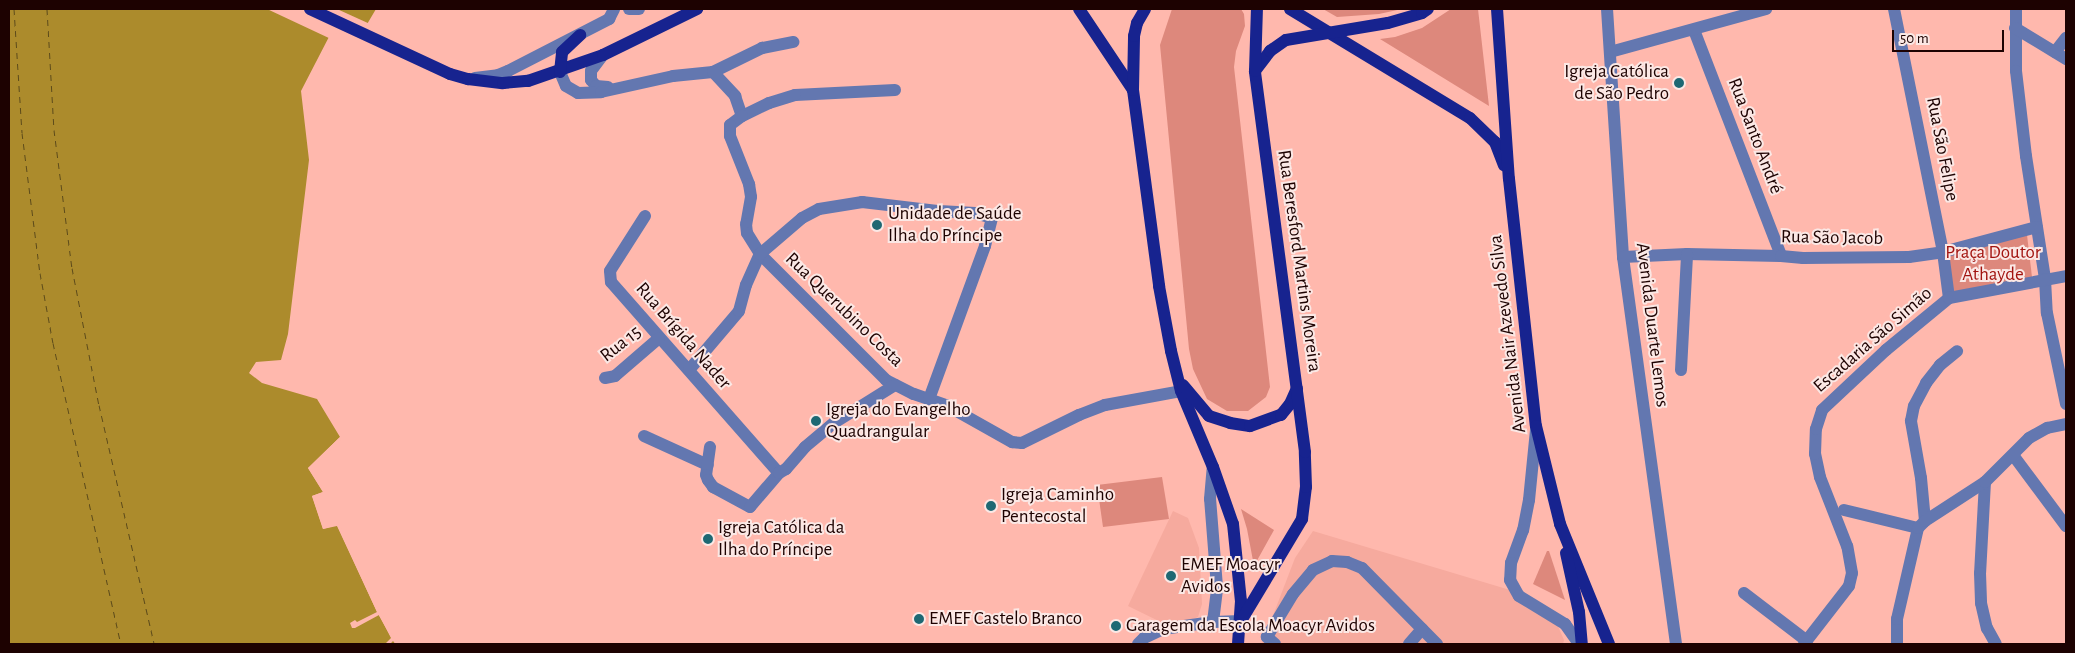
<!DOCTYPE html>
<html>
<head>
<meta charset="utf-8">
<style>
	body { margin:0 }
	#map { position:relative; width:2075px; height:653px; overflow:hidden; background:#ffb8ad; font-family:"Alegreya Sans",sans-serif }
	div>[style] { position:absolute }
	.built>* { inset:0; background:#f6aa9e }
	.green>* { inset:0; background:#dd887c }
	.water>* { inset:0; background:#ac8b2c }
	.pier>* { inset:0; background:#ffb8ad }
	.ferry>* { height:1px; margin-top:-0.5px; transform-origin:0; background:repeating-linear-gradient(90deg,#5c4a1a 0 6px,transparent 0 11px) }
	.minor>* { height:12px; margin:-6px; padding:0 6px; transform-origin:6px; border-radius:6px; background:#6377b0 }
	.major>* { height:12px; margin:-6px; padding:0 6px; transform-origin:6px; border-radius:6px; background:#17238f }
	.dots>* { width:14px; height:14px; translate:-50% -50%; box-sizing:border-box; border:2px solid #fbe8e5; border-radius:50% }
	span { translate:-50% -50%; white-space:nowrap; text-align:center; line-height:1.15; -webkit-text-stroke:4px #fbe8e5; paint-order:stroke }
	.poi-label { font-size:19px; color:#1d0201 }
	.right { translate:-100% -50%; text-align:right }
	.left { translate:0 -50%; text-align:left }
	.street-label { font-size:19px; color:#1d0201 }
	.park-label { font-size:19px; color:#a21410 }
	.frame { position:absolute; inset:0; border:10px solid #1d0201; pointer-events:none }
	.scale { position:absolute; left:1892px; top:30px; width:112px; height:22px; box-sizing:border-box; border:2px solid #1d0201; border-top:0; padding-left:6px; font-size:15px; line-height:18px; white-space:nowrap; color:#1d0201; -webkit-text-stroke:4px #fbe8e5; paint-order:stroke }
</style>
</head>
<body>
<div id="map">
	<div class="built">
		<i style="clip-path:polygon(1173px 511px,1188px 518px,1199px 548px,1202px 604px,1198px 617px,1171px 627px,1128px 606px)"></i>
		<i style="clip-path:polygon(1313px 531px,1510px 590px,1553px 615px,1564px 640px,1563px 644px,1262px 644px,1295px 558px)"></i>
	</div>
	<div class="green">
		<i style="clip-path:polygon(1172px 9px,1241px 9px,1244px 14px,1245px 26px,1236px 51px,1234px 67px,1270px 387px,1266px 397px,1248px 411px,1227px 411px,1207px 399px,1193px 369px,1189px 349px,1160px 45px)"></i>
		<i style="clip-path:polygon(1323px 9px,1402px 9px,1379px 14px,1337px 17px)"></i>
		<i style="clip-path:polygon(1451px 9px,1478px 9px,1489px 106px,1380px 39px,1395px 37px,1422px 28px)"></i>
		<i style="clip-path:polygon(2027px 235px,2032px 277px,1951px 294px,1947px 253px)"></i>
		<i style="clip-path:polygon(1162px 477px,1169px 519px,1103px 527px,1097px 485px)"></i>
		<i style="clip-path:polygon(1241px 509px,1274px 530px,1254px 566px,1247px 529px)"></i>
		<i style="clip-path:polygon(1547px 551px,1549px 551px,1565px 600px,1533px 584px)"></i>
	</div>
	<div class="water">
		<i style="clip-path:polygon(9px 9px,376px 9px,363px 31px,332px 31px,301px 91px,309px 160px,288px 334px,281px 360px,256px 362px,249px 373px,262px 383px,317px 399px,340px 437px,308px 468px,323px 492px,312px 496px,323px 529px,337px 525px,377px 612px,395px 644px,9px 644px)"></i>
	</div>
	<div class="pier">
		<i style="clip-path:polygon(267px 9px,337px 9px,370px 24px,364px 33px,334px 34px,331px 39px)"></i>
		<i style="clip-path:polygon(340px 437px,341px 440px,311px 469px,325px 492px,315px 498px,324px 526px,339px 524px,379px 611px,398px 644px,393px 641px,390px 644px,385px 644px,391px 638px,379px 615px,355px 628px,352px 628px,350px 623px,355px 620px,357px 622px,377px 612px,337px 526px,323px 529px,312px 496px,323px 492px,308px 468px)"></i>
	</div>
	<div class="ferry">
		<i style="left:14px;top:9px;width:124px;rotate:86.3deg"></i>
		<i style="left:22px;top:133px;width:141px;rotate:82.7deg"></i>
		<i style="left:40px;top:273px;width:71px;rotate:79.5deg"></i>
		<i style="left:53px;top:343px;width:309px;rotate:77.3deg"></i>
		<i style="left:47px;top:9px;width:121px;rotate:86.7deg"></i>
		<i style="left:54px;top:130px;width:139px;rotate:82.6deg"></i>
		<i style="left:72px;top:268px;width:140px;rotate:78.9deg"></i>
		<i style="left:99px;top:405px;width:245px;rotate:77deg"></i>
	</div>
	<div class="minor">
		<i style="left:629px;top:9px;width:10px"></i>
		<i style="left:1607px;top:9px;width:249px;rotate:86.3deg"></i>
		<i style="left:1623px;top:257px;width:391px;rotate:82.2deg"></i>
		<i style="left:1894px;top:9px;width:248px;rotate:78.6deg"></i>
		<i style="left:1943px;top:252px;width:46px;rotate:82.6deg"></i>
		<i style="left:2016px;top:9px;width:62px;rotate:90deg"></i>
		<i style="left:2016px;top:71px;width:86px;rotate:83.3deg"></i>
		<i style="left:2026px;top:156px;width:124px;rotate:81.2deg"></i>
		<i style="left:2045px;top:279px;width:34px;rotate:87deg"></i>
		<i style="left:2047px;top:313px;width:93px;rotate:78.2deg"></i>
		<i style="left:2015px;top:28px;width:60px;rotate:31.3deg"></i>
		<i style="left:1694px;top:30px;width:242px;rotate:68.9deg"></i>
		<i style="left:1610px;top:52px;width:162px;rotate:-15.4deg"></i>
		<i style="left:2055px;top:52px;width:18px;rotate:-52deg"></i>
		<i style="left:603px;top:55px;width:20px;rotate:127deg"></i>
		<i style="left:591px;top:71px;width:9px;rotate:90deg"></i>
		<i style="left:591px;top:80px;width:8px;rotate:50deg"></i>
		<i style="left:596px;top:86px;width:12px;rotate:5deg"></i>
		<i style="left:560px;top:72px;width:15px;rotate:67deg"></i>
		<i style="left:566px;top:86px;width:14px;rotate:30deg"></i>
		<i style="left:578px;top:93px;width:23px;rotate:-2deg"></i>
		<i style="left:601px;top:92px;width:74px;rotate:-12.5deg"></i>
		<i style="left:673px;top:76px;width:40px;rotate:-5.7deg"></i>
		<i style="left:713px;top:72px;width:55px;rotate:-26.1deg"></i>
		<i style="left:762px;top:48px;width:32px;rotate:-11deg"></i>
		<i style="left:713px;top:72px;width:33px;rotate:47deg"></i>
		<i style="left:735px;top:96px;width:21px;rotate:71deg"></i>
		<i style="left:475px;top:78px;width:23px;rotate:-7deg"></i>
		<i style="left:498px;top:75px;width:11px;rotate:-22deg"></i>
		<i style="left:508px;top:71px;width:114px;rotate:-27.2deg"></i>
		<i style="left:609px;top:19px;width:11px;rotate:-63deg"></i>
		<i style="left:895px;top:90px;width:100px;rotate:177.1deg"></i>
		<i style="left:795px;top:95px;width:27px;rotate:163deg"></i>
		<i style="left:769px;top:103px;width:30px;rotate:154deg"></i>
		<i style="left:742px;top:116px;width:15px;rotate:143deg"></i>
		<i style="left:730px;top:125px;width:11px;rotate:90deg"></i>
		<i style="left:730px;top:136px;width:52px;rotate:68.4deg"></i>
		<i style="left:749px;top:184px;width:13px;rotate:81deg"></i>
		<i style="left:751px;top:197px;width:27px;rotate:100deg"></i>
		<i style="left:746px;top:224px;width:9px;rotate:84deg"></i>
		<i style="left:747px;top:233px;width:25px;rotate:58deg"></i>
		<i style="left:760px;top:254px;width:178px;rotate:45deg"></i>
		<i style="left:886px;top:380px;width:31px;rotate:27deg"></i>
		<i style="left:914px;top:394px;width:34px;rotate:19deg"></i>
		<i style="left:946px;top:405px;width:76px;rotate:29.3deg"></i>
		<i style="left:1012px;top:442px;width:10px;rotate:6deg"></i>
		<i style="left:1022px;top:443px;width:64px;rotate:-26.2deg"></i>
		<i style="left:1079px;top:415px;width:28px;rotate:-21deg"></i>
		<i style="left:1105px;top:405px;width:77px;rotate:-10.4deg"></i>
		<i style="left:645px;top:216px;width:65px;rotate:122.5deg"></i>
		<i style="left:610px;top:271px;width:11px;rotate:85deg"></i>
		<i style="left:611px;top:282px;width:254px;rotate:48.7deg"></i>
		<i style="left:1623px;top:257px;width:64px;rotate:-2.7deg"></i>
		<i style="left:1687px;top:254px;width:94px;rotate:1.2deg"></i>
		<i style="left:1781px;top:256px;width:22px;rotate:5deg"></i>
		<i style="left:1803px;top:258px;width:106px;rotate:-0.5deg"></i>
		<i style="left:1909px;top:257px;width:34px;rotate:-8deg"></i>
		<i style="left:1943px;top:252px;width:97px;rotate:-14.9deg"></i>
		<i style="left:689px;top:370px;width:77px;rotate:-49.7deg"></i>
		<i style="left:739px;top:311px;width:27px;rotate:-75deg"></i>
		<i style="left:746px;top:285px;width:34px;rotate:-66deg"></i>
		<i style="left:760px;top:254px;width:55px;rotate:-40.6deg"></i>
		<i style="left:802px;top:218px;width:19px;rotate:-28deg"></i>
		<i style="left:819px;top:209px;width:44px;rotate:-9.2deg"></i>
		<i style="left:862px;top:202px;width:78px;rotate:6.7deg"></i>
		<i style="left:939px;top:211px;width:36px;rotate:3deg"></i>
		<i style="left:975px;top:213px;width:18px;rotate:16deg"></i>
		<i style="left:992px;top:218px;width:29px;rotate:104deg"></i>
		<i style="left:985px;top:246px;width:163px;rotate:110.1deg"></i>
		<i style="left:1681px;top:370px;width:116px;rotate:-87deg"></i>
		<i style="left:605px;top:378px;width:10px;rotate:-11deg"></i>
		<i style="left:615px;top:376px;width:58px;rotate:-40.8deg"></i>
		<i style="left:1536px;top:430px;width:70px;rotate:95.7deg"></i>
		<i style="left:1529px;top:500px;width:31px;rotate:101deg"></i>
		<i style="left:1523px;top:530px;width:35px;rotate:110deg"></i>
		<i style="left:1511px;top:563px;width:17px;rotate:93deg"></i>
		<i style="left:1510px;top:580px;width:18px;rotate:61deg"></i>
		<i style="left:1519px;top:596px;width:54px;rotate:31.3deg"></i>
		<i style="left:1565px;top:624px;width:24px;rotate:55deg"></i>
		<i style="left:644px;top:436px;width:70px;rotate:24.4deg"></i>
		<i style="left:710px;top:447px;width:28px;rotate:98deg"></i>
		<i style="left:706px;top:475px;width:5px;rotate:68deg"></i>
		<i style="left:708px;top:480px;width:9px;rotate:54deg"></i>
		<i style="left:713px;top:487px;width:42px;rotate:28.4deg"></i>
		<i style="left:750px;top:507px;width:45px;rotate:-49.5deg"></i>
		<i style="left:779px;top:473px;width:8px;rotate:-30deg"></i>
		<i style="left:786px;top:469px;width:29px;rotate:-49deg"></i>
		<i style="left:805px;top:447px;width:38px;rotate:-40deg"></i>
		<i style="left:834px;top:423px;width:72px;rotate:-31.9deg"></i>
		<i style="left:2013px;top:455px;width:89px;rotate:53.3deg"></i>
		<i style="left:1985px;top:482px;width:91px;rotate:93.1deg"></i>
		<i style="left:1980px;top:573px;width:30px;rotate:88deg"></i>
		<i style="left:1981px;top:603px;width:26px;rotate:77deg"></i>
		<i style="left:1987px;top:628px;width:18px;rotate:61deg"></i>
		<i style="left:1844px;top:510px;width:76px;rotate:13.7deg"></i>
		<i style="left:1925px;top:521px;width:43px;rotate:-95.3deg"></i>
		<i style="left:1921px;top:478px;width:58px;rotate:-100deg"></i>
		<i style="left:1911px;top:421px;width:15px;rotate:-79deg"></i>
		<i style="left:1914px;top:406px;width:26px;rotate:-62deg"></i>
		<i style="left:1926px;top:383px;width:23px;rotate:-52deg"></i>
		<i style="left:1940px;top:365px;width:22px;rotate:-39deg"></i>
		<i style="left:1744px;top:593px;width:79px;rotate:37.3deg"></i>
		<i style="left:1213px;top:622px;width:35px;rotate:-83deg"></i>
		<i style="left:1217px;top:587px;width:88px;rotate:-94.5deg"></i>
		<i style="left:1210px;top:499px;width:32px;rotate:-85deg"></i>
		<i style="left:1138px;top:644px;width:8px;rotate:-45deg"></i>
		<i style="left:1144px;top:638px;width:21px;rotate:-25deg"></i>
		<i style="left:1163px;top:629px;width:50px;rotate:-8deg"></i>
		<i style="left:1213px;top:622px;width:28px;rotate:-2deg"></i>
		<i style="left:1275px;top:644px;width:11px;rotate:-139deg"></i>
		<i style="left:1267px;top:637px;width:50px;rotate:-58.8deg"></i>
		<i style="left:1293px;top:594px;width:31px;rotate:-50deg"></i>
		<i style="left:1313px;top:570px;width:21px;rotate:-25deg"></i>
		<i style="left:1332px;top:561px;width:15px;rotate:4deg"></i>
		<i style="left:1347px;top:562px;width:16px;rotate:22deg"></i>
		<i style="left:1362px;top:568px;width:107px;rotate:45.4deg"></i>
		<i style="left:1409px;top:644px;width:20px;rotate:-49deg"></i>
		<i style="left:1804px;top:644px;width:73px;rotate:-52.2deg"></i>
		<i style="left:1849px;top:586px;width:13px;rotate:-77deg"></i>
		<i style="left:1852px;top:573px;width:27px;rotate:-100deg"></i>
		<i style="left:1847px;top:546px;width:74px;rotate:-111.4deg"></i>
		<i style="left:1820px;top:477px;width:24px;rotate:-102deg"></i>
		<i style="left:1815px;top:454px;width:25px;rotate:-88deg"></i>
		<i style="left:1816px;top:429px;width:20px;rotate:-72deg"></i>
		<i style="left:1822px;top:410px;width:88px;rotate:-43.2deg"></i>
		<i style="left:1886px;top:350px;width:82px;rotate:-39.5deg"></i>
		<i style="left:1949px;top:298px;width:119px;rotate:-10.6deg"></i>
		<i style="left:1897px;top:644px;width:25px;rotate:-90deg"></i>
		<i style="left:1897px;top:619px;width:93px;rotate:-77deg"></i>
		<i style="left:1918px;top:528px;width:10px;rotate:-45deg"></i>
		<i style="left:1925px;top:521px;width:72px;rotate:-33deg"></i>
		<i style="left:1985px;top:482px;width:62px;rotate:-45deg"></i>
		<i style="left:2029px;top:438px;width:21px;rotate:-29deg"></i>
		<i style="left:2047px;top:428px;width:19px;rotate:-12deg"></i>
	</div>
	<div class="major">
		<i style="left:310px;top:9px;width:154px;rotate:24.9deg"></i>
		<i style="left:450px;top:74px;width:19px;rotate:16deg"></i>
		<i style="left:468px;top:79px;width:35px;rotate:7deg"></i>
		<i style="left:503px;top:83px;width:25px;rotate:-5deg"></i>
		<i style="left:528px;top:81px;width:79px;rotate:-19.1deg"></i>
		<i style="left:603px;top:55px;width:105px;rotate:-26.1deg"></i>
		<i style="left:1079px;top:9px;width:97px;rotate:56.3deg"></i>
		<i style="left:1133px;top:90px;width:198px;rotate:82.4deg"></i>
		<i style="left:1159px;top:286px;width:66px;rotate:79.5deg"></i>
		<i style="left:1171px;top:351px;width:41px;rotate:76deg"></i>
		<i style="left:1181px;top:391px;width:82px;rotate:67.2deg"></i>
		<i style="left:1213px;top:467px;width:60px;rotate:70.7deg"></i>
		<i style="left:1233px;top:524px;width:77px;rotate:84.1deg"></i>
		<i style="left:1241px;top:601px;width:43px;rotate:94deg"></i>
		<i style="left:1290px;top:9px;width:210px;rotate:31.2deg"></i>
		<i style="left:1470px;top:118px;width:35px;rotate:44deg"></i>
		<i style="left:1495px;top:142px;width:25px;rotate:69deg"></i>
		<i style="left:1497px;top:9px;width:170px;rotate:86deg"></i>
		<i style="left:1509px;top:179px;width:248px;rotate:83.8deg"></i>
		<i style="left:1536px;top:426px;width:101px;rotate:76.2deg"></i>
		<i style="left:1560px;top:524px;width:130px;rotate:67.8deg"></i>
		<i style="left:1255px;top:71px;width:25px;rotate:-53deg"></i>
		<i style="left:1270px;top:51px;width:19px;rotate:-35deg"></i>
		<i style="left:1286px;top:40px;width:103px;rotate:-9.5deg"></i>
		<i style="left:1388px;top:23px;width:35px;rotate:-16deg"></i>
		<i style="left:1422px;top:13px;width:7px;rotate:-34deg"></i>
		<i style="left:560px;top:72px;width:20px;rotate:-84deg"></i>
		<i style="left:562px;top:52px;width:25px;rotate:-43deg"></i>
		<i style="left:1133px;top:90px;width:54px;rotate:-88.9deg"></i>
		<i style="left:1134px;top:36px;width:13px;rotate:-77deg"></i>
		<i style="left:1137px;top:23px;width:16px;rotate:-60deg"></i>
		<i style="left:1183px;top:385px;width:40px;rotate:50deg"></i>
		<i style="left:1209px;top:416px;width:22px;rotate:18deg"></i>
		<i style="left:1230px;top:423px;width:20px;rotate:9deg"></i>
		<i style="left:1250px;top:426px;width:33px;rotate:-20deg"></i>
		<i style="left:1281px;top:415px;width:14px;rotate:-51deg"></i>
		<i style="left:1290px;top:404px;width:17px;rotate:-66deg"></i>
		<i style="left:1566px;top:553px;width:60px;rotate:77.6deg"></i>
		<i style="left:1579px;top:612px;width:32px;rotate:85deg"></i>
		<i style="left:1241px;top:621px;width:119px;rotate:-59.1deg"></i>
		<i style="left:1302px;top:519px;width:32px;rotate:-83deg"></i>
		<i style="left:1306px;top:487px;width:35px;rotate:-92deg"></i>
		<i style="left:1305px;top:452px;width:384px;rotate:-97.5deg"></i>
		<i style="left:1255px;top:71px;width:62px;rotate:-88.2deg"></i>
	</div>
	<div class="dots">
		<i style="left:1679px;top:83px;background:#1e6873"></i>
		<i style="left:877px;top:225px;background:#1e6873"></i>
		<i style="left:816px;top:421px;background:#1e6873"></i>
		<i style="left:991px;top:506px;background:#1e6873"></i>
		<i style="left:708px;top:539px;background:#1e6873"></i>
		<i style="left:1171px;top:576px;background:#1e6873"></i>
		<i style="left:919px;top:619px;background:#1e6873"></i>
		<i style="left:1116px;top:626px;background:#1e6873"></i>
	</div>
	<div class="poi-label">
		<span class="right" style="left:1669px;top:83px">Igreja Católica<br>de São Pedro</span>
		<span class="left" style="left:888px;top:225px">Unidade de Saúde<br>Ilha do Príncipe</span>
		<span class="left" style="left:826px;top:421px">Igreja do Evangelho<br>Quadrangular</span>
		<span class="left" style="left:1001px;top:506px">Igreja Caminho<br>Pentecostal</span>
		<span class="left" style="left:718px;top:539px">Igreja Católica da<br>Ilha do Príncipe</span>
		<span class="left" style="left:1181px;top:576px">EMEF Moacyr<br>Avidos</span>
		<span class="left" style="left:929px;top:619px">EMEF Castelo Branco</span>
		<span class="left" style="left:1126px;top:626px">Garagem da Escola Moacyr Avidos</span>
	</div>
	<div class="street-label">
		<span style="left:1755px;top:136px;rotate:69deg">Rua Santo André</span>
		<span style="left:1942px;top:149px;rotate:79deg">Rua São Felipe</span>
		<span style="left:1832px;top:238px;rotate:1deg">Rua São Jacob</span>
		<span style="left:1299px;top:261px;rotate:82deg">Rua Beresford Martins Moreira</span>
		<span style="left:844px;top:310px;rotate:44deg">Rua Querubino Costa</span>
		<span style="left:1652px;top:325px;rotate:83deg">Avenida Duarte Lemos</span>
		<span style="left:1508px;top:334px;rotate:-97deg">Avenida Nair Azevedo Silva</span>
		<span style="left:683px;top:336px;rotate:49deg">Rua Brígida Nader</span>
		<span style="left:1873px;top:340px;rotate:-41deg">Escadaria São Simão</span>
		<span style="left:621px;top:344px;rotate:-38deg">Rua 15</span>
	</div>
	<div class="park-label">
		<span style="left:1993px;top:264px">Praça Doutor<br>Athayde</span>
	</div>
	<div class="frame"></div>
	<div class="scale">50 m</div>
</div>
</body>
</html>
